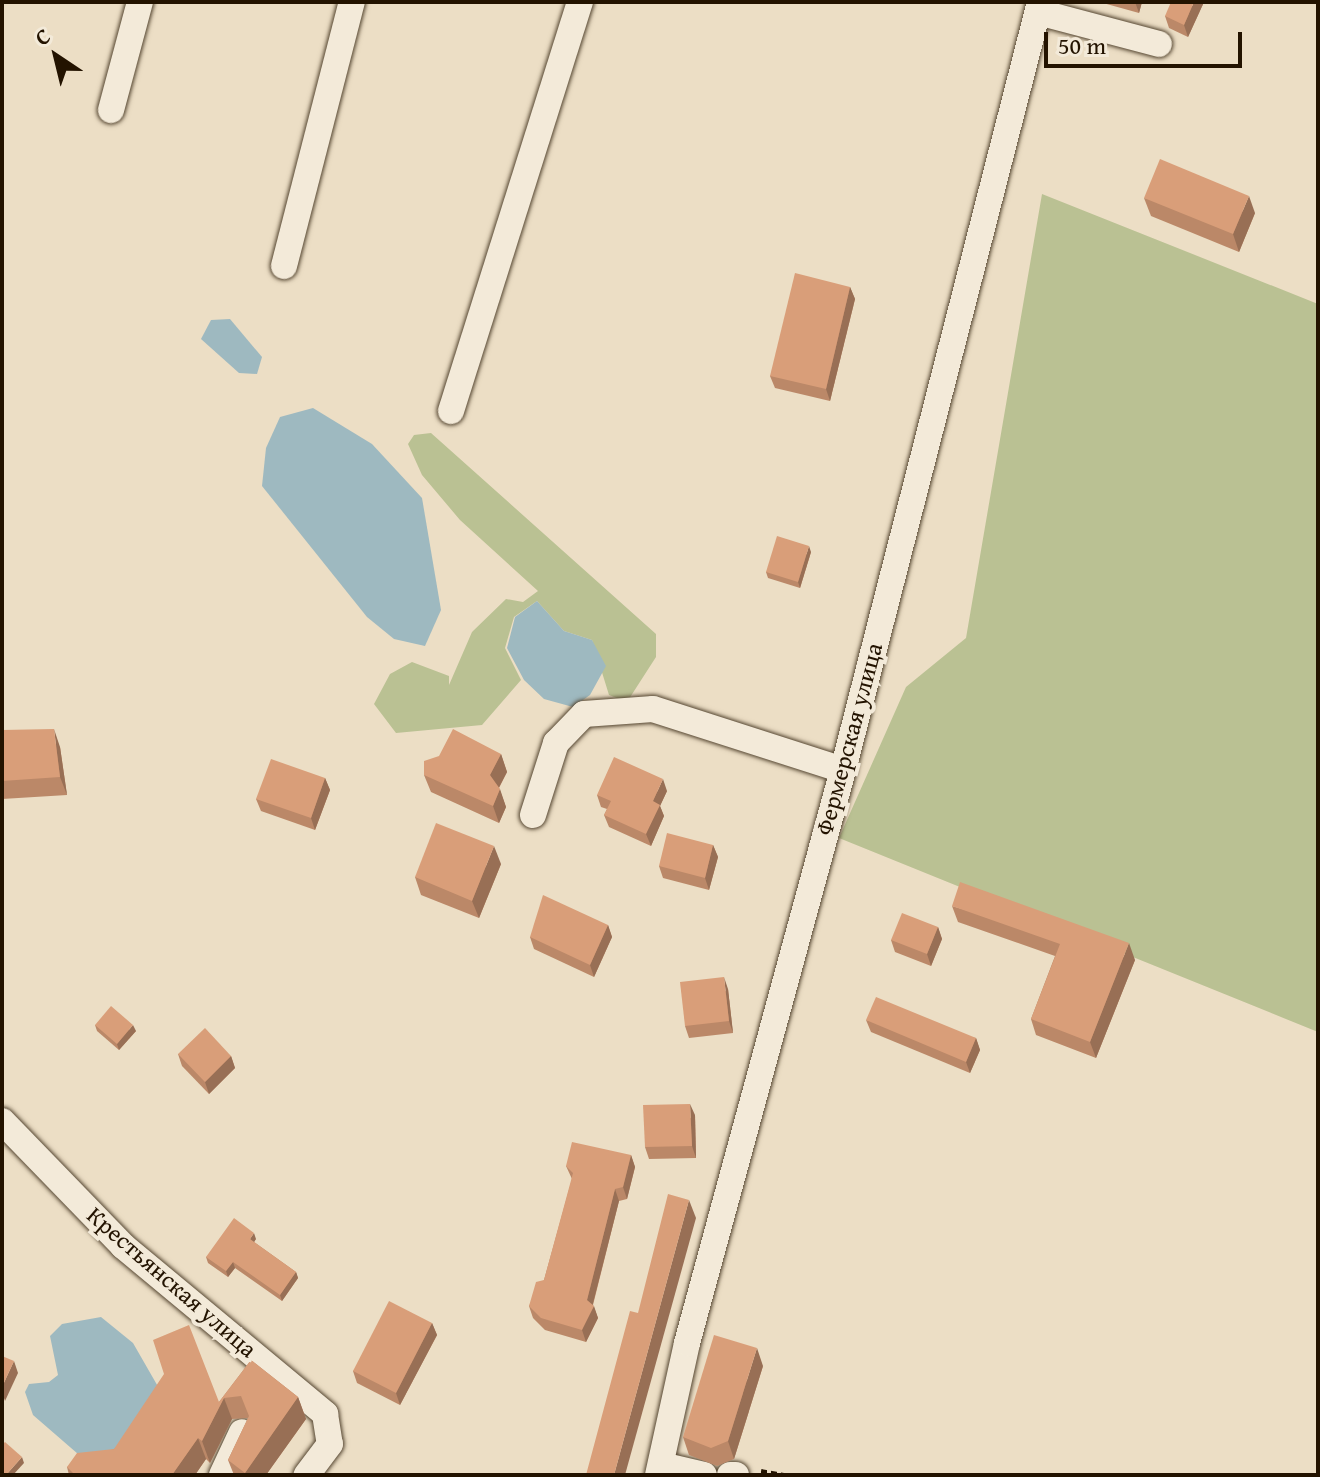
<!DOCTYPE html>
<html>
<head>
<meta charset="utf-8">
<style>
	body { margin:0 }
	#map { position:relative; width:1320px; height:1477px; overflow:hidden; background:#ecdec5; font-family:"Gentium Book Plus",serif }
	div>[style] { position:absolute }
	.green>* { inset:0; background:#bac193 }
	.water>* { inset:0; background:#9eb9c0 }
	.path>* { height:5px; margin-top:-2.5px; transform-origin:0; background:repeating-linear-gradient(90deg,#231300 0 6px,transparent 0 10px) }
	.roads { filter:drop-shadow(0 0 2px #554631) drop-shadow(0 0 2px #554631) }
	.minor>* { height:26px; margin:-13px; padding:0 13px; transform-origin:13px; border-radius:13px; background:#f3ead9 }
	.wall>* { inset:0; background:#bb8868 }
	.shaded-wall>* { inset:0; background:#986f55 }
	.building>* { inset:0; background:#d99e79 }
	span { translate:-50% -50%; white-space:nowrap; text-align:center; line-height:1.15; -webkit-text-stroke:8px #f3ead9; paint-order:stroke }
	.street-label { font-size:24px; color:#231300 }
	.frame { position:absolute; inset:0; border:4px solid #231300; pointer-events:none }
	.north { position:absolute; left:16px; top:16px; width:80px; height:80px; -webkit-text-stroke:6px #f3ead9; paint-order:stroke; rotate:325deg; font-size:22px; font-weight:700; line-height:32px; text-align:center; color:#231300 }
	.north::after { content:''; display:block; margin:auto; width:28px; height:36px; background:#231300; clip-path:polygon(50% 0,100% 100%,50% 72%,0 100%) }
	.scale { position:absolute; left:1044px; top:32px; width:198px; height:36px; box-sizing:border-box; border:4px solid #231300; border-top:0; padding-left:10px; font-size:24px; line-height:28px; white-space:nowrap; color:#231300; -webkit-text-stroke:6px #f3ead9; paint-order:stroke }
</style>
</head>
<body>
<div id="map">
	<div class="green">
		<i style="clip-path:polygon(1042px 194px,1318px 304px,1318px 1032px,839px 838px,906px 687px,966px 638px)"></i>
		<i style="clip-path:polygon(431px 433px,656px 634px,656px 657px,627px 702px,609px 695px,592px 640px,564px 631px,537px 601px,514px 617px,505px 648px,521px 680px,482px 725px,396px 733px,374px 704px,390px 674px,412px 662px,449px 676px,449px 685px,472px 632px,506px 599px,523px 602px,538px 591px,460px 520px,422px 475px,408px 444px,414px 435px)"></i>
	</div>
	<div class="water">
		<i style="clip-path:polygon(230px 319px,262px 357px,257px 374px,239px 373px,201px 339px,211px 320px)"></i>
		<i style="clip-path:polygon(313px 408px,372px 444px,422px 498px,441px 610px,425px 646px,394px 639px,367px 617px,262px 486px,266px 448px,280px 417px)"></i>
		<i style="clip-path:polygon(537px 601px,564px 631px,592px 640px,606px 666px,590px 695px,573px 707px,544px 699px,524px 680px,507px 648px,515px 617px)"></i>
		<i style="clip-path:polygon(101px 1317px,133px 1343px,164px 1397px,122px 1459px,78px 1454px,33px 1415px,25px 1392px,29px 1384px,49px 1382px,58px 1375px,50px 1336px,62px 1324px)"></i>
	</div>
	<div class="path">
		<i style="left:761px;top:1471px;width:23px;rotate:10deg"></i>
	</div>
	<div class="roads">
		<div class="minor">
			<i style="left:1038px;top:12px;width:125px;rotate:14.8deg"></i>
			<i style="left:111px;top:110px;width:112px;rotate:-75deg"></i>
			<i style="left:284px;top:266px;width:273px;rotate:-75.6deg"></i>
			<i style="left:451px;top:411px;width:429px;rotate:-72.5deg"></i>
			<i style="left:533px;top:815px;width:76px;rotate:-72.3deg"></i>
			<i style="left:556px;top:743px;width:40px;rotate:-46deg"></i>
			<i style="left:584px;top:714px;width:69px;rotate:-4.1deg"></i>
			<i style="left:653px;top:709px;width:200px;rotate:17.8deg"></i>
			<i style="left:2px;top:1121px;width:174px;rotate:45.9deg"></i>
			<i style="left:123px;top:1246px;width:263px;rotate:39.7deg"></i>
			<i style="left:325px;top:1414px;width:30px;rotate:81deg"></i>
			<i style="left:330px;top:1444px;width:39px;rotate:127deg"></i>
			<i style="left:661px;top:1465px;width:44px;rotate:13.1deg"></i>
			<i style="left:222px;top:1475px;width:47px;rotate:-65.1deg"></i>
			<i style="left:658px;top:1475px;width:135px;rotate:-77.6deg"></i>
			<i style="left:687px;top:1343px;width:594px;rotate:-74.77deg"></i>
			<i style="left:843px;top:770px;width:793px;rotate:-75.61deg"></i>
			<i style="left:730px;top:1475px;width:6px"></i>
		</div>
	</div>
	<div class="wall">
		<i style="clip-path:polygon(1102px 2px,1142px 2px,1139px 13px,1103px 3px)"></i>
		<i style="clip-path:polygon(1204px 2px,1188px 37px,1169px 28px,1165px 16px)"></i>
		<i style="clip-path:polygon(1144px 198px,1255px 213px,1239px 252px,1151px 216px)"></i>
		<i style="clip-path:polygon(850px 287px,855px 299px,830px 401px,775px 388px,770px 376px)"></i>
		<i style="clip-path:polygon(811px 552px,800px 588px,768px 578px,766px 572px)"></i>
		<i style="clip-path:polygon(2px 730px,60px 747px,67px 795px,2px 799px)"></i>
		<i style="clip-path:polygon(501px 754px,507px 772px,499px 788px,506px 807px,499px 823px,431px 792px,424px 775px)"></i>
		<i style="clip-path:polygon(325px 778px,330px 790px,315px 830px,261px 811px,256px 799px)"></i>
		<i style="clip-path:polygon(667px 791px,660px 806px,664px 816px,651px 846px,609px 827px,604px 815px,607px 809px,601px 807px,597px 795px)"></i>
		<i style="clip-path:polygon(713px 845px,718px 857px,709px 890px,663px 878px,659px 866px)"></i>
		<i style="clip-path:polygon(501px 864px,479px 918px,421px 895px,415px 877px)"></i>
		<i style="clip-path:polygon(952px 906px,1135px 960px,1096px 1058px,1036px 1035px,1031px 1019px,1055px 956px,958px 922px)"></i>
		<i style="clip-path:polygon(608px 925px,612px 937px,594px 977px,534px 949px,530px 937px)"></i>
		<i style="clip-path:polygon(938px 927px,942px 939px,931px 966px,895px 952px,891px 940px)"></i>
		<i style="clip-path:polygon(728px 989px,733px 1033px,689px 1038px,685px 1026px)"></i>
		<i style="clip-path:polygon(866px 1020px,976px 1038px,980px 1050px,970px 1073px,871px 1032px)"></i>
		<i style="clip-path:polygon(95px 1025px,136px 1031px,119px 1050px,97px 1031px)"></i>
		<i style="clip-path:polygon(178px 1054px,231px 1056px,235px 1068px,209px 1094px,182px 1066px)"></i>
		<i style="clip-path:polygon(695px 1115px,696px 1158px,649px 1159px,645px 1147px)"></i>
		<i style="clip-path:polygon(631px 1155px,635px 1167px,627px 1199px,619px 1201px,593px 1305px,598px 1318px,586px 1342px,545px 1330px,533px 1318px,529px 1306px,544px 1280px,572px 1179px,566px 1166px)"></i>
		<i style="clip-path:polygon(256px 1239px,254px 1242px,296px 1272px,298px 1278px,282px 1301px,235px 1268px,228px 1277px,208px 1263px,206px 1257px)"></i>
		<i style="clip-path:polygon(432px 1323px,437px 1335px,400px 1405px,357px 1383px,353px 1371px)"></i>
		<i style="clip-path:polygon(251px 1360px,298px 1397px,306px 1419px,266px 1475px,234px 1475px,228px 1460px,248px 1418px,232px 1419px,210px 1463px,206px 1459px,195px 1475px,69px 1475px,67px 1467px,114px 1449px,219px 1402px)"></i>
		<i style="clip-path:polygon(763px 1366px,734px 1459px,717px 1466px,689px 1455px,683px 1437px)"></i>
	</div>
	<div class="shaded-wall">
		<i style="clip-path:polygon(1135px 2px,1142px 2px,1139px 13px)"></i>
		<i style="clip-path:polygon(1194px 2px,1204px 2px,1188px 37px,1184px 25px)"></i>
		<i style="clip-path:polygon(1249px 196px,1255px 213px,1239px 252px,1233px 234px)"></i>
		<i style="clip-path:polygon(850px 287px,855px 299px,830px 401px,826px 389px)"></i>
		<i style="clip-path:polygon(809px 546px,811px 552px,800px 588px,798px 582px)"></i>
		<i style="clip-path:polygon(54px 729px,60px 747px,67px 795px,60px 777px)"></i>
		<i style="clip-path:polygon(501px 754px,507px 772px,496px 793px,490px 775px)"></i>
		<i style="clip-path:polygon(325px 778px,330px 790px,315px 830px,311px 818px)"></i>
		<i style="clip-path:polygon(663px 779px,667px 791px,660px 806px,664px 816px,651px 846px,646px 834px,653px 801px)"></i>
		<i style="clip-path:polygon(500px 789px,506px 807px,499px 823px,493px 806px)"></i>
		<i style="clip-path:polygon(713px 845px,718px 857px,709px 890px,705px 878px)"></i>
		<i style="clip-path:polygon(494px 846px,501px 864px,479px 918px,472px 901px)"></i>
		<i style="clip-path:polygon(608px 925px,612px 937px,594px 977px,590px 965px)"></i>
		<i style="clip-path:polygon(938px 927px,942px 939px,931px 966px,927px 954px)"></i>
		<i style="clip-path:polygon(1129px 943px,1135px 960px,1096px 1058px,1090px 1042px)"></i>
		<i style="clip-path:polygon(724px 977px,728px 989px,733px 1033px,729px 1021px)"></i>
		<i style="clip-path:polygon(133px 1025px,136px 1031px,119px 1050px,117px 1044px)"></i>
		<i style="clip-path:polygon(976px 1038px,980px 1050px,970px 1073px,966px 1062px)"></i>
		<i style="clip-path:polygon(231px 1056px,235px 1068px,209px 1094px,205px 1082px)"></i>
		<i style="clip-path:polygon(690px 1104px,695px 1115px,696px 1158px,692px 1146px)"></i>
		<i style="clip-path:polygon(631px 1155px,635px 1167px,627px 1199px,623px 1187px)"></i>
		<i style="clip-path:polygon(615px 1189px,619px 1201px,591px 1311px,594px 1306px,598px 1318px,586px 1342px,582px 1330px,587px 1300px)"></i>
		<i style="clip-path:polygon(689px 1200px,696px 1218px,625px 1475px,614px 1475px)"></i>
		<i style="clip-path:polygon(254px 1233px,256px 1239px,252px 1245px,250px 1239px)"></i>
		<i style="clip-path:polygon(233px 1262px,235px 1268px,228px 1277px,226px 1271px)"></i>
		<i style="clip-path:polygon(296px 1272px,298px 1278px,282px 1301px,280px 1295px)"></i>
		<i style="clip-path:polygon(432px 1323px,437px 1335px,400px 1405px,396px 1393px)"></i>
		<i style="clip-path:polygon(757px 1348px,763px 1366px,734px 1459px,728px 1441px)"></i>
		<i style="clip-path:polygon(14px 1361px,18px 1373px,5px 1401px,2px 1392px,2px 1387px)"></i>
		<i style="clip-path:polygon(298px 1397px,306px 1419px,266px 1475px,246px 1475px,245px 1473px)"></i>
		<i style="clip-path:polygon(224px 1398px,232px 1419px,210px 1463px,202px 1441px)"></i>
		<i style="clip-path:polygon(198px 1438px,206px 1459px,195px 1475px,172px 1475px)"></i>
		<i style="clip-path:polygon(22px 1457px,24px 1463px,13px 1475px,6px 1475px)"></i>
	</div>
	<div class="building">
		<i style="clip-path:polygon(1171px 2px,1194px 2px,1184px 25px,1165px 16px)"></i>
		<i style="clip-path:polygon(1160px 159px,1249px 196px,1233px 234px,1144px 198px)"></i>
		<i style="clip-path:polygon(795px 273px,850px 287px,826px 389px,770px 376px)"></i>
		<i style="clip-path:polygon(777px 536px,809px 546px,798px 582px,766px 572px)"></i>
		<i style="clip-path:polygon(54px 729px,60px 777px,2px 781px,2px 730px)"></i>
		<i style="clip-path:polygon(453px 729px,501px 754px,490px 775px,500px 789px,493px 806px,424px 775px,424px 761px,439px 756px)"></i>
		<i style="clip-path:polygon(614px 757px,663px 779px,653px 801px,660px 805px,646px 834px,604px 815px,611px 801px,597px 795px)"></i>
		<i style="clip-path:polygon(271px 759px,325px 778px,311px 818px,256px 799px)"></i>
		<i style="clip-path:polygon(436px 823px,494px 846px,472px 901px,415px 877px)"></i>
		<i style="clip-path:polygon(667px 833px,713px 845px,705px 878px,659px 866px)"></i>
		<i style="clip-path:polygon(960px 882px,1129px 943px,1090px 1042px,1031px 1019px,1060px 944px,952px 906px)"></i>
		<i style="clip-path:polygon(543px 895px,608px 925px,590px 965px,530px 937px)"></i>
		<i style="clip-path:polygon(902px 913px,938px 927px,927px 954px,891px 940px)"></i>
		<i style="clip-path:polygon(724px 977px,729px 1021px,685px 1026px,680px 982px)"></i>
		<i style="clip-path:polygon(876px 997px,976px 1038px,966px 1062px,866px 1020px)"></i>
		<i style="clip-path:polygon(111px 1006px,133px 1025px,117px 1044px,95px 1025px)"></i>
		<i style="clip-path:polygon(205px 1028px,231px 1056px,205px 1082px,178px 1054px)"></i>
		<i style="clip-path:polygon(690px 1104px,692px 1146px,645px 1147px,643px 1105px)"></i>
		<i style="clip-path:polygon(572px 1142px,631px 1155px,623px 1187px,615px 1189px,587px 1300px,594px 1306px,582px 1330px,541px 1318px,529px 1306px,536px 1282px,544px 1280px,573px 1173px,566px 1166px)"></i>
		<i style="clip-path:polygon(668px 1194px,689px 1200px,614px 1475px,586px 1475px,630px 1311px,638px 1313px)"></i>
		<i style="clip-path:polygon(234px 1218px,254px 1233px,250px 1239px,296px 1272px,280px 1295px,233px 1262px,226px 1271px,206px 1257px)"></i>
		<i style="clip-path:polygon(389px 1301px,432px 1323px,396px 1393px,353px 1371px)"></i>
		<i style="clip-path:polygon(189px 1325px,219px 1402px,251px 1360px,298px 1397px,245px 1473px,228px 1460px,249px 1416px,241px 1396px,224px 1398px,202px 1441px,198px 1438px,172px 1475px,75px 1475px,67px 1467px,77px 1453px,114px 1449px,164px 1374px,153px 1340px)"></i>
		<i style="clip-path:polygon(714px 1335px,757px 1348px,728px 1441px,711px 1448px,683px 1437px)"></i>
		<i style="clip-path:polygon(2px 1356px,14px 1361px,2px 1387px)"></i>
		<i style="clip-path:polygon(5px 1442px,22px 1457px,6px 1475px,2px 1475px,2px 1445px)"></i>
	</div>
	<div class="street-label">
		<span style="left:849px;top:739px;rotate:-75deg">Фермерская улица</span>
		<span style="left:172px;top:1282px;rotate:41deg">Крестьянская улица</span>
	</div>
	<div class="frame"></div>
	<div class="north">С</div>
	<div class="scale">50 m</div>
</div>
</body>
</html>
